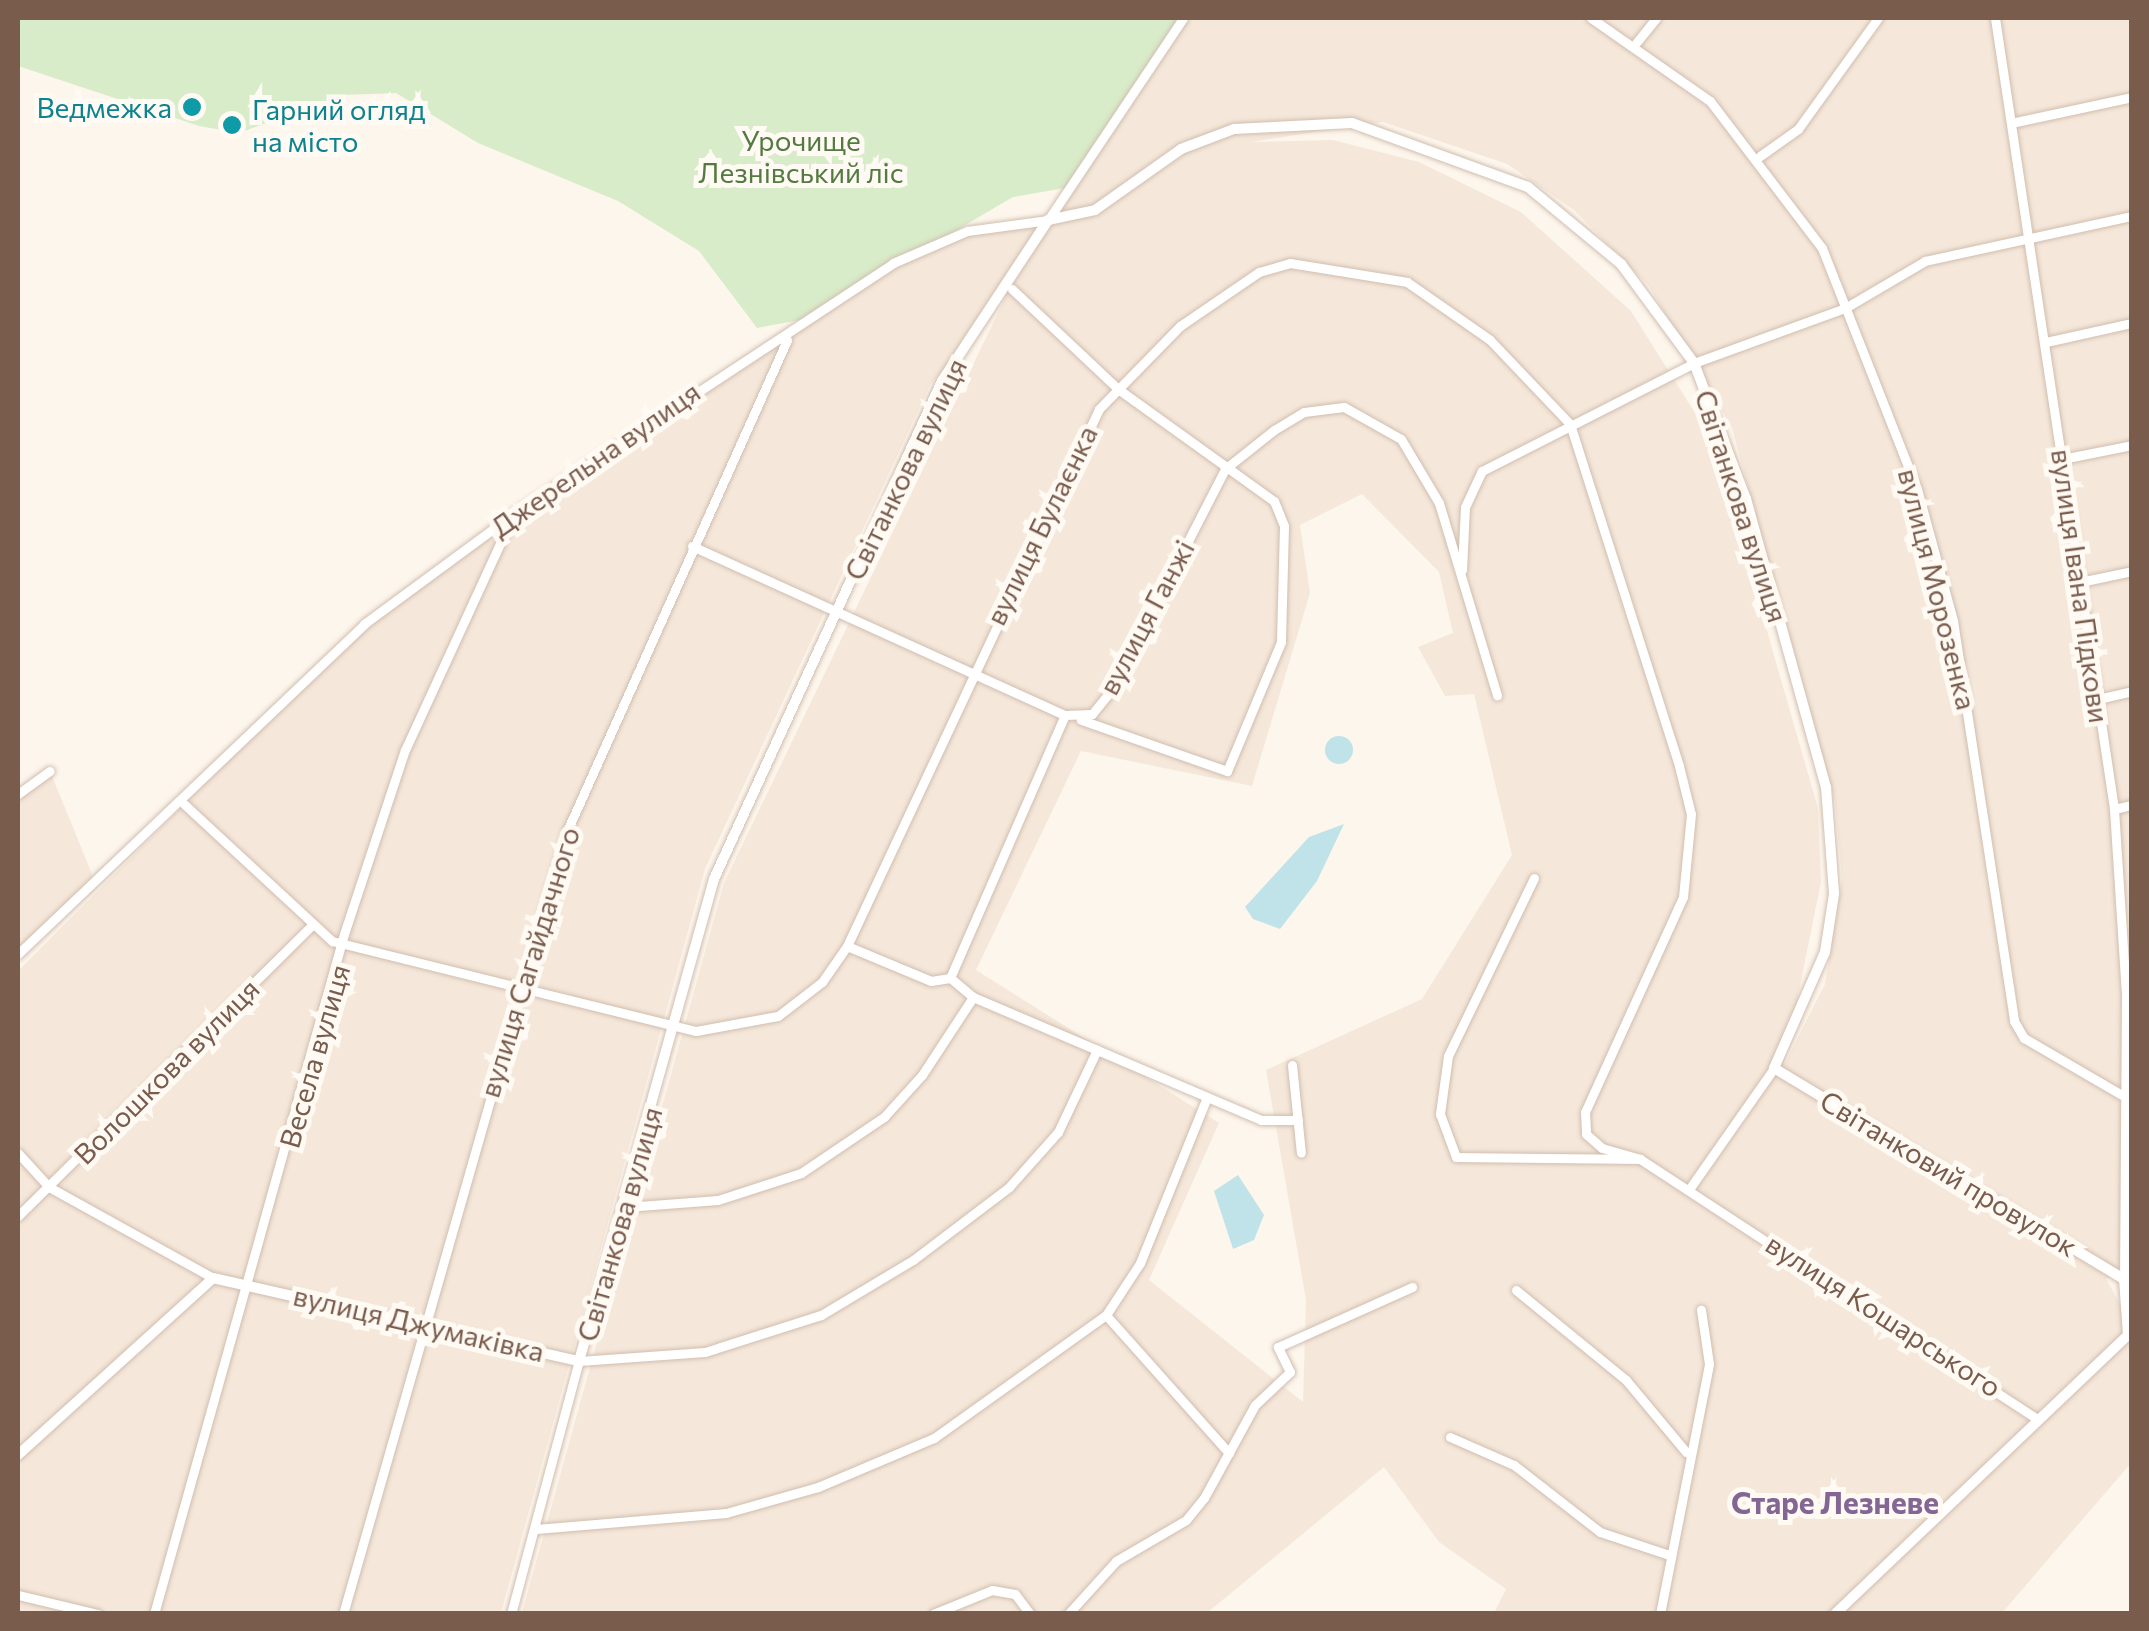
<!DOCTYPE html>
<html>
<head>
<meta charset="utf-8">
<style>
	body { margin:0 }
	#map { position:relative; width:2149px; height:1631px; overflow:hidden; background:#fdf6ec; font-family:Commissioner,sans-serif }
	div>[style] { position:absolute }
	.residential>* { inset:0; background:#f5e8da }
	.green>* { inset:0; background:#d8ecc9 }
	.water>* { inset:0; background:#bfe3e8 }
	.round { border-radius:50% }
	.roads { filter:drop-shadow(0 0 2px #d1beb0) drop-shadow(0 0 2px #d1beb0) }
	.minor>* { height:9px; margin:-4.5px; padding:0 4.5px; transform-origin:4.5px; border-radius:4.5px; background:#fff }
	.tertiary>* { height:10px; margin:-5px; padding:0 5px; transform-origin:5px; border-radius:5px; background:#fff }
	.dots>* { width:28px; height:28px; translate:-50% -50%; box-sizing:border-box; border:5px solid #fffaf3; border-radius:50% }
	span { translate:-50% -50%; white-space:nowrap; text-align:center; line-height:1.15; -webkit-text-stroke:10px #fffaf3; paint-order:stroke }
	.culture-label { font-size:28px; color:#0d838f }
	.right { translate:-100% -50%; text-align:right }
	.left { translate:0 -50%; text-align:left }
	.park-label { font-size:28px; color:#537a41 }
	.street-label { font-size:28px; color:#7a5c4d }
	.neighbourhood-label { font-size:30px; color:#846695; font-weight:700 }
	.frame { position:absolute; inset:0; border:20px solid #7a5c4d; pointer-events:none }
</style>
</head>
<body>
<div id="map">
	<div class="residential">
		<i style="clip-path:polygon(evenodd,1183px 18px,2131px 18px,2132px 1266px,2106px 1279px,2131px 1323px,2131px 1463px,2002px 1613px,1494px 1613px,1506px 1589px,1439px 1542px,1384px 1467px,1208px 1612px,522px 1613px,724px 883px,1007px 294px,930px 385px,705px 869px,501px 1613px,18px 1614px,18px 971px,364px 624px,513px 514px,893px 263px,967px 231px,1048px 220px,1183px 18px,1383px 122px,1507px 164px,1574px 210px,1649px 286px,1732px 428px,1835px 802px,1842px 879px,1825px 984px,1784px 1065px,1821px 882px,1818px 808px,1712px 440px,1631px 311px,1521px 212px,1419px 162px,1333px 140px,1251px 142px,1383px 122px,1183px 18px,1362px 494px,1439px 572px,1453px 633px,1418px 647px,1445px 696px,1474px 694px,1512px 855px,1422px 999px,1266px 1070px,1306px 1300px,1303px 1402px,1149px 1280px,1219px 1123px,976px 970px,1081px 751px,1252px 786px,1310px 593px,1300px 525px,1362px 494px)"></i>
		<i style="clip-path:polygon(50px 771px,94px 879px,18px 954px,18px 794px)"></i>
	</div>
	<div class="green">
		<i style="clip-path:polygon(18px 18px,1183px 18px,1065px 188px,1013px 197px,805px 319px,757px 328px,699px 251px,618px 201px,478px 143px,396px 93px,343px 95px,239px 133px,199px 126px,18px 66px)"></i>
	</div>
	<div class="water">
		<i class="round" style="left:1325px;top:736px;width:28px;height:28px"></i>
		<i style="clip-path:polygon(1344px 824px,1317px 881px,1280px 929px,1253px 919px,1245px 907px,1309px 837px)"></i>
		<i style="clip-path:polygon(1238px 1175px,1264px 1215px,1254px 1240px,1233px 1249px,1214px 1191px)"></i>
	</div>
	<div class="roads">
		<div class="minor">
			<i style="left:1591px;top:18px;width:145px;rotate:34.9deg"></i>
			<i style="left:1710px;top:101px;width:185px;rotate:52.7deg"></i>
			<i style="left:1822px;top:248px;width:259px;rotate:68.5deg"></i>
			<i style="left:1917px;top:489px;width:137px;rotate:74.7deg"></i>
			<i style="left:1953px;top:621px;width:405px;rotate:81.3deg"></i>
			<i style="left:2014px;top:1021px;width:20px;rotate:60deg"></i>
			<i style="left:2024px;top:1038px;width:113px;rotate:30.2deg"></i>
			<i style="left:1995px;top:18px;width:800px;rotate:81.44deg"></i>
			<i style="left:2114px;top:809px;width:186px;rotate:86.3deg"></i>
			<i style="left:2126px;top:995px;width:284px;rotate:90.4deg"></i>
			<i style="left:1636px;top:43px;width:32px;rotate:-51deg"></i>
			<i style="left:2011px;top:123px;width:124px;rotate:-12.1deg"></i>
			<i style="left:1760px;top:156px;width:47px;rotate:-35.4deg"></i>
			<i style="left:1798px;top:129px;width:137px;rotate:-54.2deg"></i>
			<i style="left:1012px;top:289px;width:146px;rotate:43.3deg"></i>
			<i style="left:1118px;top:389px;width:192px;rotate:35.7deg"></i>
			<i style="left:1274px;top:501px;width:27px;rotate:68deg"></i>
			<i style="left:1284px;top:526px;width:116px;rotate:91.5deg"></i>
			<i style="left:1281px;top:642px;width:140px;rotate:112.7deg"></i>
			<i style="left:1227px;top:771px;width:155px;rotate:-160.7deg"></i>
			<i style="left:2046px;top:342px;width:88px;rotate:-12.5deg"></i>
			<i style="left:2062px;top:459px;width:71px;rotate:-11.3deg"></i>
			<i style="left:692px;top:546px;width:409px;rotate:24.4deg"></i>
			<i style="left:1462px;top:570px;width:63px;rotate:-87.3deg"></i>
			<i style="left:1465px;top:507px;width:40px;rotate:-65deg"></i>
			<i style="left:1482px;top:471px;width:238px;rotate:-27deg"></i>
			<i style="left:1694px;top:363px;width:161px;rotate:-20deg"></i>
			<i style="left:1845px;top:308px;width:93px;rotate:-30.4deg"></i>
			<i style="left:1925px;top:261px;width:212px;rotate:-12.3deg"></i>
			<i style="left:2080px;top:582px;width:53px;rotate:-11.9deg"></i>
			<i style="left:2098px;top:699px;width:35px;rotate:-13deg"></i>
			<i style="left:18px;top:794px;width:39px;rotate:-36deg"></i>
			<i style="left:184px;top:804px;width:202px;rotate:42.8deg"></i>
			<i style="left:332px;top:941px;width:375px;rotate:13.9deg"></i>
			<i style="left:696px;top:1031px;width:83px;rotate:-10.4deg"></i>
			<i style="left:778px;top:1016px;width:56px;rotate:-37.7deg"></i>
			<i style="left:822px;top:982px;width:44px;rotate:-55.2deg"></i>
			<i style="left:847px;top:946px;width:593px;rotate:-64.86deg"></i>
			<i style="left:1099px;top:409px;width:116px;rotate:-45.7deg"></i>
			<i style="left:1180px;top:326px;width:96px;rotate:-34.4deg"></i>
			<i style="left:1259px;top:272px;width:32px;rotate:-16deg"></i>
			<i style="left:1290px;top:263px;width:119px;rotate:9.2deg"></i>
			<i style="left:1407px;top:282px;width:101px;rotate:34.9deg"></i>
			<i style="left:1490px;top:340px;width:116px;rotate:46.4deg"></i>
			<i style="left:1570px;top:424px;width:359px;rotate:72.3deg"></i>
			<i style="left:1679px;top:766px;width:49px;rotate:76deg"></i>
			<i style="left:1691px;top:814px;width:83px;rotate:95.5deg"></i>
			<i style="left:1683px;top:897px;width:236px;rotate:114.5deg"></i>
			<i style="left:1585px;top:1112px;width:22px;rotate:87deg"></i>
			<i style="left:1586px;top:1134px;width:21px;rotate:41deg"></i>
			<i style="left:1602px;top:1148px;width:40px;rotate:16deg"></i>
			<i style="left:2114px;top:809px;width:18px;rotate:-13deg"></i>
			<i style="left:1534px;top:878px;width:198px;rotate:115.8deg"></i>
			<i style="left:1448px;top:1056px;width:59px;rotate:97.9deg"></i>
			<i style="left:1440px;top:1114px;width:46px;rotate:69.6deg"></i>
			<i style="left:1456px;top:1157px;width:184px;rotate:0.6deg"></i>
			<i style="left:1640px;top:1159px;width:472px;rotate:33.2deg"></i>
			<i style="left:847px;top:946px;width:91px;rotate:22.6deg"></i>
			<i style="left:931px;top:981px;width:19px;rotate:-9deg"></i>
			<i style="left:18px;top:954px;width:478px;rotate:-43.6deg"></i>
			<i style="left:364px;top:624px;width:185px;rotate:-36.4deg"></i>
			<i style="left:513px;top:514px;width:455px;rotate:-33.4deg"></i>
			<i style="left:893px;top:263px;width:81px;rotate:-23.4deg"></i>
			<i style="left:967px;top:231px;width:82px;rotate:-7.7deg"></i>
			<i style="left:1048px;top:220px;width:243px;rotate:-56.2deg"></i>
			<i style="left:973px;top:997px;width:313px;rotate:23.1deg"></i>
			<i style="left:1261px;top:1120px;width:37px"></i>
			<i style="left:1292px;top:1065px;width:88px;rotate:84.2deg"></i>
			<i style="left:18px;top:1153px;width:46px;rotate:47.6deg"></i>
			<i style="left:49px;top:1187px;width:188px;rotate:29deg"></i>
			<i style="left:1690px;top:1188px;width:146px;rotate:-55deg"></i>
			<i style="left:626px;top:1207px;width:92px;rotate:-4.4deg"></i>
			<i style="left:718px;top:1200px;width:87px;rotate:-18deg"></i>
			<i style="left:801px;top:1173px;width:100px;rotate:-34deg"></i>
			<i style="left:884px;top:1117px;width:57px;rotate:-47.9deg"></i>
			<i style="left:922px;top:1075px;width:93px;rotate:-56.8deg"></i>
			<i style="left:973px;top:997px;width:30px;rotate:-140deg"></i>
			<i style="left:950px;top:978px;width:287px;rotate:-66.4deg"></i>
			<i style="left:1065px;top:715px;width:27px;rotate:-2deg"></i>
			<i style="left:1092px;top:714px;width:32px;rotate:-51deg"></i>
			<i style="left:1112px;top:689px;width:247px;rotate:-62.8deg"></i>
			<i style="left:1225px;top:469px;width:63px;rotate:-38.5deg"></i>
			<i style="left:1274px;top:430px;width:35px;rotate:-31deg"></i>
			<i style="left:1304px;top:412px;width:40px;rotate:-7.1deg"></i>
			<i style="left:1344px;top:407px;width:65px;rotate:29.3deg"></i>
			<i style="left:1401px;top:439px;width:74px;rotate:59.3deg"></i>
			<i style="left:1439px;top:503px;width:201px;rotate:73.2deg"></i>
			<i style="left:18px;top:1216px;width:415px;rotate:-44.7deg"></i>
			<i style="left:1516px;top:1290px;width:142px;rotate:39.3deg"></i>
			<i style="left:1626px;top:1380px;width:94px;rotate:50.2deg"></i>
			<i style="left:1106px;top:1315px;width:185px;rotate:48.3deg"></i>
			<i style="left:1450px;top:1437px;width:70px;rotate:23.6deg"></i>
			<i style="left:1514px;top:1465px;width:109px;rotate:37.9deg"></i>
			<i style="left:1600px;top:1532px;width:73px;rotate:18.4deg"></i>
			<i style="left:536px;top:1529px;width:191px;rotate:-4.8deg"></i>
			<i style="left:726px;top:1513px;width:96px;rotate:-15.8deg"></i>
			<i style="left:818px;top:1487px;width:126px;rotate:-22.9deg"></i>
			<i style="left:934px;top:1438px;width:211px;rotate:-35.6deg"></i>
			<i style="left:1106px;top:1315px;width:62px;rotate:-56.8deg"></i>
			<i style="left:1140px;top:1263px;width:179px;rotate:-68deg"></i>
			<i style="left:18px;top:1595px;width:82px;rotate:13.4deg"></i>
			<i style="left:154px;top:1614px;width:706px;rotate:-74.39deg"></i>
			<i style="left:344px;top:934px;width:194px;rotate:-71.7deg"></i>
			<i style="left:405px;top:750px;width:256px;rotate:-65.3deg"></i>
			<i style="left:343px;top:1614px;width:814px;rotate:-74.04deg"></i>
			<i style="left:567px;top:831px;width:538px;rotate:-65.86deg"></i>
			<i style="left:511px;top:1614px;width:262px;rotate:-75deg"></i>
			<i style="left:579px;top:1361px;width:126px;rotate:-4.1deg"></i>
			<i style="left:705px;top:1352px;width:122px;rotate:-17.7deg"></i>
			<i style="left:821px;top:1315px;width:107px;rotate:-30.9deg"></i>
			<i style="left:913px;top:1260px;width:121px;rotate:-37.2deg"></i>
			<i style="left:1009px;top:1187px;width:74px;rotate:-48.3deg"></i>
			<i style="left:1058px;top:1132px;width:91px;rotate:-64.6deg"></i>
			<i style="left:933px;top:1614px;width:64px;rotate:-22.1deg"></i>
			<i style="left:992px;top:1590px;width:23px;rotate:10deg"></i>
			<i style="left:1015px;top:1594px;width:25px;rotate:53deg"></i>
			<i style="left:1068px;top:1614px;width:72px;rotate:-47.8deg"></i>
			<i style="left:1116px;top:1561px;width:81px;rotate:-30.4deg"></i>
			<i style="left:1186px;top:1520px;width:28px;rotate:-51deg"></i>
			<i style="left:1204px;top:1498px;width:106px;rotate:-61.3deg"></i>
			<i style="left:1255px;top:1405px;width:48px;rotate:-43.3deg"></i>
			<i style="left:1290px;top:1372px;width:28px;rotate:-116deg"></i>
			<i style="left:1278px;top:1347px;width:147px;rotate:-24.1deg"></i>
			<i style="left:1660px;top:1614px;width:255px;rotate:-78.9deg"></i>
			<i style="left:1709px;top:1364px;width:55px;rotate:-98.4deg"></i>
		</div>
		<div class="tertiary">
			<i style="left:18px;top:1455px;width:263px;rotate:-42.2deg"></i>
			<i style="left:213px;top:1278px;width:375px;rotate:12.8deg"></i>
			<i style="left:579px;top:1361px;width:501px;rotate:-74.35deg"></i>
			<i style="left:714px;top:879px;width:548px;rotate:-65.4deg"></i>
			<i style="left:942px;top:381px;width:193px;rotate:-56.6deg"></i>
			<i style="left:1048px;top:220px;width:48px;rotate:-12deg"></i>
			<i style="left:1095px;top:210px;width:105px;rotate:-35.3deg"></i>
			<i style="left:1181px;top:149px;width:57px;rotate:-20.7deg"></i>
			<i style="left:1234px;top:129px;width:118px;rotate:-2.9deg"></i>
			<i style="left:1352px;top:123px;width:187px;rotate:20deg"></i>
			<i style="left:1528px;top:187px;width:121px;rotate:39.6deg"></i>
			<i style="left:1621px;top:264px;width:123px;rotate:53.6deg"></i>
			<i style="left:1694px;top:363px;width:146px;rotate:69.1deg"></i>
			<i style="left:1746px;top:499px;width:299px;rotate:74.5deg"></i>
			<i style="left:1826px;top:787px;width:107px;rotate:85.7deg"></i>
			<i style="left:1834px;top:894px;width:59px;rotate:98.8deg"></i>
			<i style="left:1825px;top:952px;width:127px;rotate:113.7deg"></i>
			<i style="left:1774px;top:1068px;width:409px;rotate:31.1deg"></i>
			<i style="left:2124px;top:1279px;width:56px;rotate:85.9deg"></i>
			<i style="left:2128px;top:1335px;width:405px;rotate:136.4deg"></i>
		</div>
	</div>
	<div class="dots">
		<i style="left:192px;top:107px;background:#0f9aa8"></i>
		<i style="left:232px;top:125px;background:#0f9aa8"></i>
	</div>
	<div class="culture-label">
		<span class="right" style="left:172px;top:107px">Ведмежка</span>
		<span class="left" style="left:252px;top:125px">Гарний огляд<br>на місто</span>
	</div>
	<div class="park-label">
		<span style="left:801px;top:156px">Урочище<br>Лезнівський ліс</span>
	</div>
	<div class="street-label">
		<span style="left:595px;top:459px;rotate:-35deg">Джерельна вулиця</span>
		<span style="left:905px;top:469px;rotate:-64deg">Світанкова вулиця</span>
		<span style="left:1742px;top:506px;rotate:72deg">Світанкова вулиця</span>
		<span style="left:1041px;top:525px;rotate:-64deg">вулиця Булаєнка</span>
		<span style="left:2081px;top:586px;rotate:82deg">вулиця Івана Підкови</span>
		<span style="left:1938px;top:589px;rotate:76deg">вулиця Морозенка</span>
		<span style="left:1146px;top:617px;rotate:-62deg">вулиця Ганжі</span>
		<span style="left:529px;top:962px;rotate:-73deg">вулиця Сагайдачного</span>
		<span style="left:314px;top:1056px;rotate:-74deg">Весела вулиця</span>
		<span style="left:166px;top:1071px;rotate:-45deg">Волошкова вулиця</span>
		<span style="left:1949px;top:1173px;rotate:31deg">Світанковий провулок</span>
		<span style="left:619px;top:1224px;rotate:-74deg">Світанкова вулиця</span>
		<span style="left:1884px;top:1315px;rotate:33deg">вулиця Кошарського</span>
		<span style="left:419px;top:1323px;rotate:13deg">вулиця Джумаківка</span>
	</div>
	<div class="neighbourhood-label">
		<span style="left:1835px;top:1502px">Старе Лезневе</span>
	</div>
	<div class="frame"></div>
</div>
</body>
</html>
